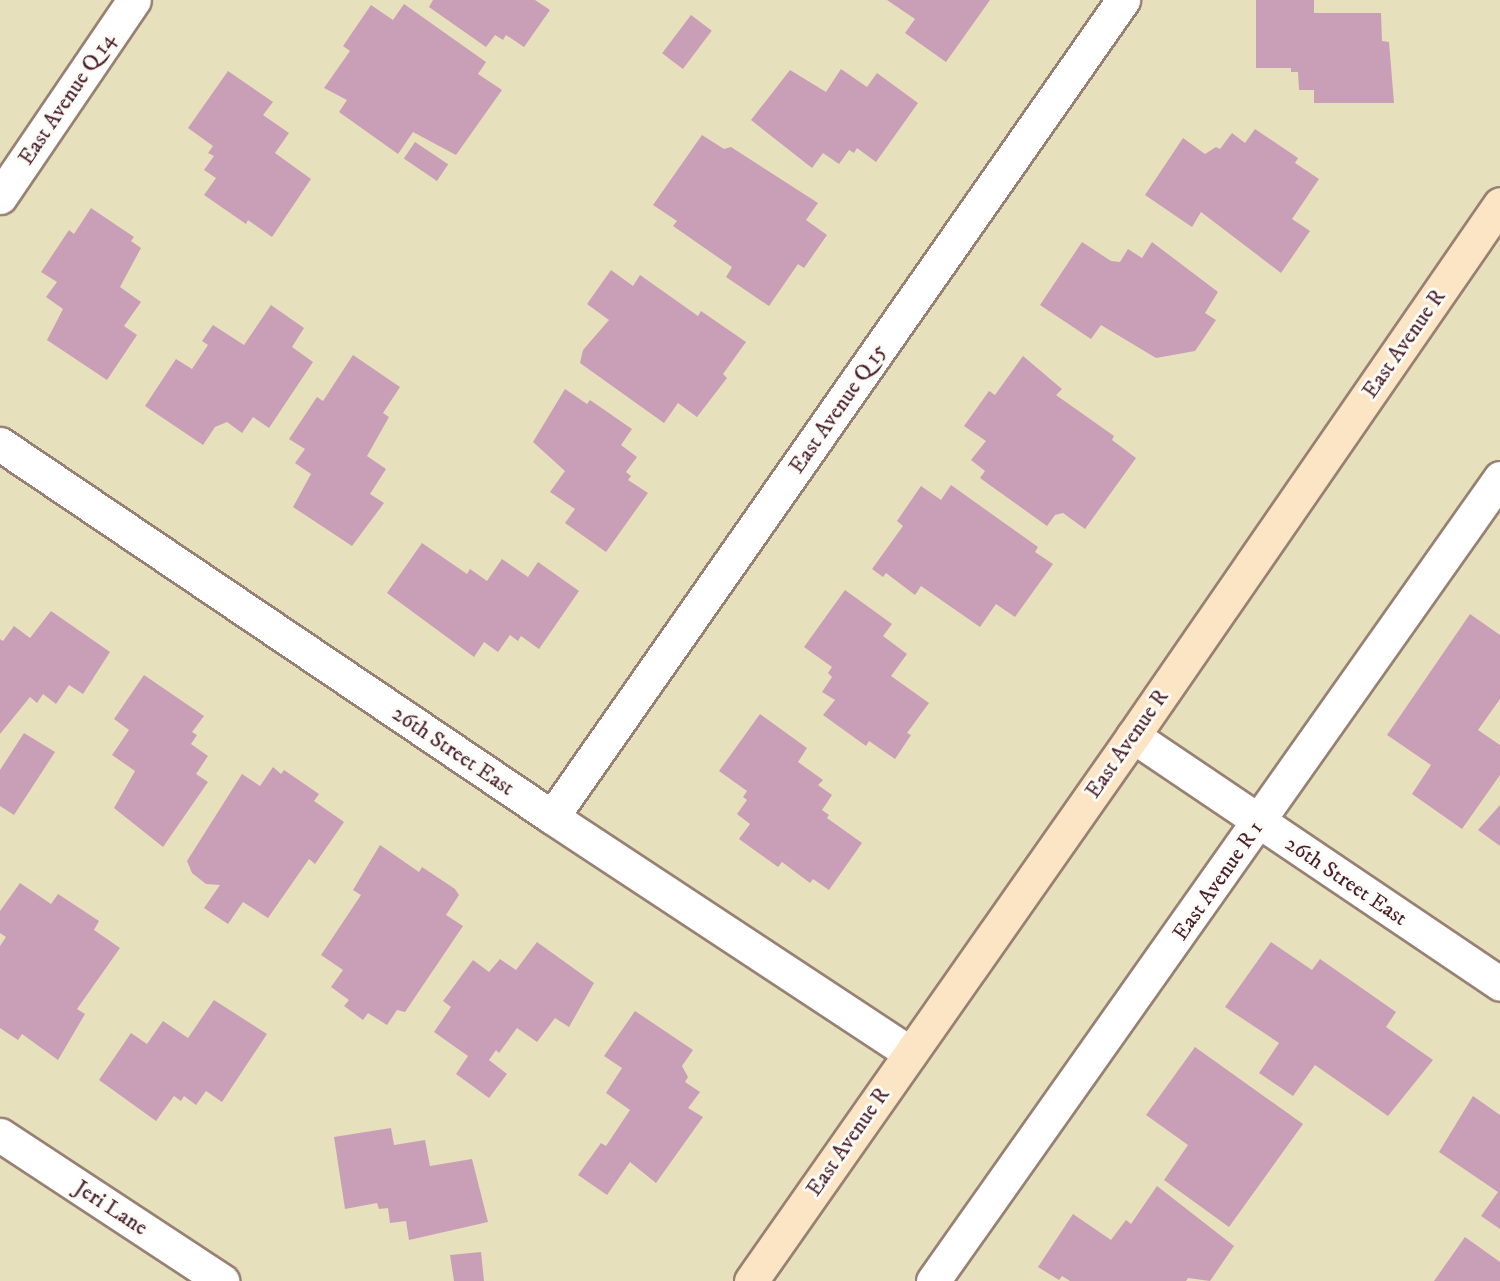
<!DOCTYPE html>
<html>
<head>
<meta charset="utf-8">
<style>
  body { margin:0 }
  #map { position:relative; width:1500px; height:1281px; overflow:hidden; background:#e7e0bc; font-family:"IM FELL DW Pica",serif }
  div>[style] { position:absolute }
  .building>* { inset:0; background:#c99fb8; transform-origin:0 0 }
  .roads { filter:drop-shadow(2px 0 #988074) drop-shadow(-2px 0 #988074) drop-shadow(0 2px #988074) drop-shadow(0 -2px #988074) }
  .street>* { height:33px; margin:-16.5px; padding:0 16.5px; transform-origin:16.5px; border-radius:16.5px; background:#fff }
  .secondary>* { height:33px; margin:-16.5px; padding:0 16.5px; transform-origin:16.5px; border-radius:16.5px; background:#fce5c4 }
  span { translate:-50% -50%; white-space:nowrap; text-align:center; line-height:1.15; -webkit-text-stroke:6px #fdfcf7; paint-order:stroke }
  .street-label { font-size:22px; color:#4a1f2b }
</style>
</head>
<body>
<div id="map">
  <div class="building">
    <i style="clip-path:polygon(433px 0,535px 0,550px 10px,524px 47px,506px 35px,503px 40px,495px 35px,486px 47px,429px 7px)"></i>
    <i style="clip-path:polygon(887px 0,990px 0,946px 62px,905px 33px,915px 19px)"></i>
    <i style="clip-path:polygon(1256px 0,1314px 0,1314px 13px,1381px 13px,1382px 41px,1389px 42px,1394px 103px,1314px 103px,1314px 90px,1299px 90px,1298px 72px,1291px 72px,1291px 68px,1256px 68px)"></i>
    <i style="clip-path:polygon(404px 4px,486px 62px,478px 74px,502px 90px,456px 155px,413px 132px,398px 154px,339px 112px,347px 100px,324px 88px,350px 51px,343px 46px,371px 5px,393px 20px)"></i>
    <i style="left:691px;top:15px;width:26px;height:48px;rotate:37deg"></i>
    <i style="clip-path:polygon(841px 69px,867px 87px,877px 73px,918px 103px,876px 162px,857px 148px,854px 153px,849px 150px,839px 164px,823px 153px,812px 168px,751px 120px,790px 70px,826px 92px)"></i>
    <i style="clip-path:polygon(228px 71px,273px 102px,263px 115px,289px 133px,275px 153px,311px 179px,272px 237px,248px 220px,246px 224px,204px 195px,216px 178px,204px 170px,214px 156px,208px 153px,213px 146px,188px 128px)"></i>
    <i style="clip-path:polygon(1255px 129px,1298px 158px,1295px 163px,1319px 179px,1292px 219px,1310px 231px,1281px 273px,1201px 212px,1192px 227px,1145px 195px,1183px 138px,1205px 154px,1216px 147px,1220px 149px,1232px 133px,1245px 143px)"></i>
    <i style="clip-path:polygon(702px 135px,724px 149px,731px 147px,818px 203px,806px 220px,827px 235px,804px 268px,798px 264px,769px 306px,726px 277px,732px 267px,673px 226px,677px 221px,653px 205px)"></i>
    <i style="left:415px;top:142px;width:40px;height:20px;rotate:34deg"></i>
    <i style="clip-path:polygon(91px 208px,134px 237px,131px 241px,141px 248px,120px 287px,141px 302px,124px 326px,137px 335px,107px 380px,47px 340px,63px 309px,46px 297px,57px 282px,41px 272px,69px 230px,74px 234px)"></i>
    <i style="clip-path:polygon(1082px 242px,1111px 261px,1120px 262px,1128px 249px,1142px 258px,1152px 242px,1218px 292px,1205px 313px,1216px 320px,1195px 351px,1156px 358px,1101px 325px,1091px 339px,1040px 305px)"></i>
    <i style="clip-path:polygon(611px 270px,633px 286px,640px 275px,698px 316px,701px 311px,746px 342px,723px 374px,727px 378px,697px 417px,678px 403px,664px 423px,580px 363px,583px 350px,609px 320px,587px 304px)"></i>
    <i style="clip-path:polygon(271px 305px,304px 328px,292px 347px,313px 362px,269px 428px,253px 417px,242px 433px,227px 422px,215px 427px,203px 445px,145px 406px,176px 359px,192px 369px,208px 345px,202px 341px,213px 325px,244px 345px)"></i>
    <i style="clip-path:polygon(353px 355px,400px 387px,383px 413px,389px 417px,367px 456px,386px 469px,370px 494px,384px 503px,352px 546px,293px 507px,311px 474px,295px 463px,305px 449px,289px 439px,317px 397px,323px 401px)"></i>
    <i style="clip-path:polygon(1023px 356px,1062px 389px,1056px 395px,1114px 436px,1112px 440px,1136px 458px,1085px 529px,1063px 513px,1055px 515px,1047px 526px,980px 478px,985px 471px,971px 460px,986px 441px,964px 426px,989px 391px,995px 395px)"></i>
    <i style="clip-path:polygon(565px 389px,587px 404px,590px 400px,632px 429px,621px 445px,637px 457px,626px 472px,631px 476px,628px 480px,648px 493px,606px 552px,565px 523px,575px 509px,550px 492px,565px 471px,533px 442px)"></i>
    <i style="clip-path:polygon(951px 485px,1038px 547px,1035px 552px,1053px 564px,1015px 617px,996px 604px,980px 627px,921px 586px,915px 595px,886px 573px,883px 577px,872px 569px,903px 526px,897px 521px,921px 486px,941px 500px)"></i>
    <i style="clip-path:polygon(422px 543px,467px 574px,470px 569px,487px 581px,502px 559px,528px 577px,538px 562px,579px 591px,539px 649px,521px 636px,518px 641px,510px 635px,498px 652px,484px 642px,474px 657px,387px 593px)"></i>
    <i style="clip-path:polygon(845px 590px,892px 624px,883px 636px,907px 654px,891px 676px,929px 703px,907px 733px,911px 735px,895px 759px,869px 741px,866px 746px,823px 715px,835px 700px,822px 692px,832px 677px,828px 673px,832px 667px,804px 647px)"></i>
    <i style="clip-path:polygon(51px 611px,110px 652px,83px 694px,69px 685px,56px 704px,43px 694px,37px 703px,30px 697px,0 734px,0 639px,3px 641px,14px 626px,30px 638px)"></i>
    <i style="clip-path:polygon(1470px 614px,1500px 635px,1500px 699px,1478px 730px,1500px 745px,1500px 775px,1462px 829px,1412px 794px,1431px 765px,1387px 735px)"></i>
    <i style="clip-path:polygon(144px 675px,204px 716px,192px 732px,197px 735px,191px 744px,208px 756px,196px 774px,208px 782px,163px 847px,114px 808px,135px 771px,112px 755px,129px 730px,114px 719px)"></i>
    <i style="clip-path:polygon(760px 714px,807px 748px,798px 762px,823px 780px,818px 785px,832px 795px,822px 810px,829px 815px,827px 818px,862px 843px,829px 890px,813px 879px,810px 883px,782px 862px,778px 867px,739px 839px,750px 824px,737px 814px,747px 800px,743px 797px,747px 791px,719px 771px)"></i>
    <i style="clip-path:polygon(24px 733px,55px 752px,14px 815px,0 806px,0 770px)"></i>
    <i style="clip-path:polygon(273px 767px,281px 774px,284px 770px,319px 794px,314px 801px,344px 822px,315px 864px,309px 859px,268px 918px,243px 902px,228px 924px,204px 908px,220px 885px,206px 884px,192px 873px,187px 861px,242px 774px,260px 786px)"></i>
    <i style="clip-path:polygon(1500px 805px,1500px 846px,1478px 830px)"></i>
    <i style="clip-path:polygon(380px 845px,419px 872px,422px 867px,455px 889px,459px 895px,446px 915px,463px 926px,405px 1012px,397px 1010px,387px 1025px,368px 1013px,363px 1020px,344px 1006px,349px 1000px,331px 987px,343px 970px,321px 955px,361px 895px,353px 890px)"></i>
    <i style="clip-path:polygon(20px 883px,51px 904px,58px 894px,99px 921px,94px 930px,120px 948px,77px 1009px,85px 1014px,58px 1060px,22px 1034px,18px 1040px,0 1028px,0 946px,6px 937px,0 933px,0 911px)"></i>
    <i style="clip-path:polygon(537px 942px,594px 983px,569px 1027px,555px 1018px,537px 1042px,517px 1028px,499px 1053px,496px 1050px,489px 1060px,507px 1074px,489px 1098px,456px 1074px,468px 1056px,434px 1032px,451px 1007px,443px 1001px,473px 960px,489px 972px,500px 959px,516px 970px)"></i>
    <i style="clip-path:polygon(1271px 942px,1312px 970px,1320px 959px,1396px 1012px,1386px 1027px,1433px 1060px,1388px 1116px,1315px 1065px,1293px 1096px,1259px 1073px,1279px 1043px,1225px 1007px)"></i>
    <i style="clip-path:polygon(214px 1000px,267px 1034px,222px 1102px,206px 1091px,196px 1105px,184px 1096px,181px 1101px,174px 1096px,156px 1121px,99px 1080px,131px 1033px,147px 1044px,163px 1021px,188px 1038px)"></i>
    <i style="clip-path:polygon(635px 1011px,693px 1050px,682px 1066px,688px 1077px,685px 1082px,700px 1092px,688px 1108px,703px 1117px,656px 1183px,630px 1162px,607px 1195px,578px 1175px,601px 1143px,606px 1146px,630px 1110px,606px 1093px,622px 1068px,604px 1056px)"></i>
    <i style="clip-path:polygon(1195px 1047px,1303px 1124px,1229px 1227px,1164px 1180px,1188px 1145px,1146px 1115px)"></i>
    <i style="clip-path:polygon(1473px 1096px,1500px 1115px,1500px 1229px,1481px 1216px,1498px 1192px,1439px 1152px)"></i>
    <i style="clip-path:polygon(391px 1128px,394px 1145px,425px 1140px,430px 1166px,472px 1159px,488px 1222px,409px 1240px,406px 1221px,390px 1223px,388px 1208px,379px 1209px,377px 1203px,345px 1209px,334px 1137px)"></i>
    <i style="clip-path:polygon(1157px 1186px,1234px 1246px,1210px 1281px,1188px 1278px,1186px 1281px,1070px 1281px,1062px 1276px,1059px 1280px,1038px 1267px,1073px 1214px,1111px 1240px,1126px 1220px,1131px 1224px)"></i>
    <i style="clip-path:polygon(1465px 1237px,1500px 1262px,1500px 1281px,1434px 1281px)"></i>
    <i style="clip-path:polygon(481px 1252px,484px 1281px,454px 1281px,450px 1255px)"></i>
  </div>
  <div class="roads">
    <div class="street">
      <i style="left:0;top:197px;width:238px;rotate:-55.8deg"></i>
      <i style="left:0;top:444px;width:666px;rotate:34.05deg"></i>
      <i style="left:552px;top:817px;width:429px;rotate:33.4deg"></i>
      <i style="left:1133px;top:736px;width:443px;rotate:34deg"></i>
      <i style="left:552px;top:817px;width:997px;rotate:-55.05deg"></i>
      <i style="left:0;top:1135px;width:266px;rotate:33.3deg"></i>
      <i style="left:933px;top:1281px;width:983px;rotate:-54.77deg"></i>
    </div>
    <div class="secondary">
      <i style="left:751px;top:1281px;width:666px;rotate:-54.97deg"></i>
      <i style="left:1133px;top:736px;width:646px;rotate:-55.4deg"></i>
    </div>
  </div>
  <div class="street-label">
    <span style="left:67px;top:99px;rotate:-56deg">East Avenue Q 14</span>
    <span style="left:1404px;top:344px;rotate:-55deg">East Avenue R</span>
    <span style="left:838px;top:409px;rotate:-55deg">East Avenue Q 15</span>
    <span style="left:1127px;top:744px;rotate:-55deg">East Avenue R</span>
    <span style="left:453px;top:751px;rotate:34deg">26th Street East</span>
    <span style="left:1218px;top:881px;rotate:-55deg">East Avenue R 1</span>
    <span style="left:1346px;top:881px;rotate:34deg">26th Street East</span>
    <span style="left:848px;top:1142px;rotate:-55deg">East Avenue R</span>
    <span style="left:111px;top:1208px;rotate:33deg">Jeri Lane</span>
  </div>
</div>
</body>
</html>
